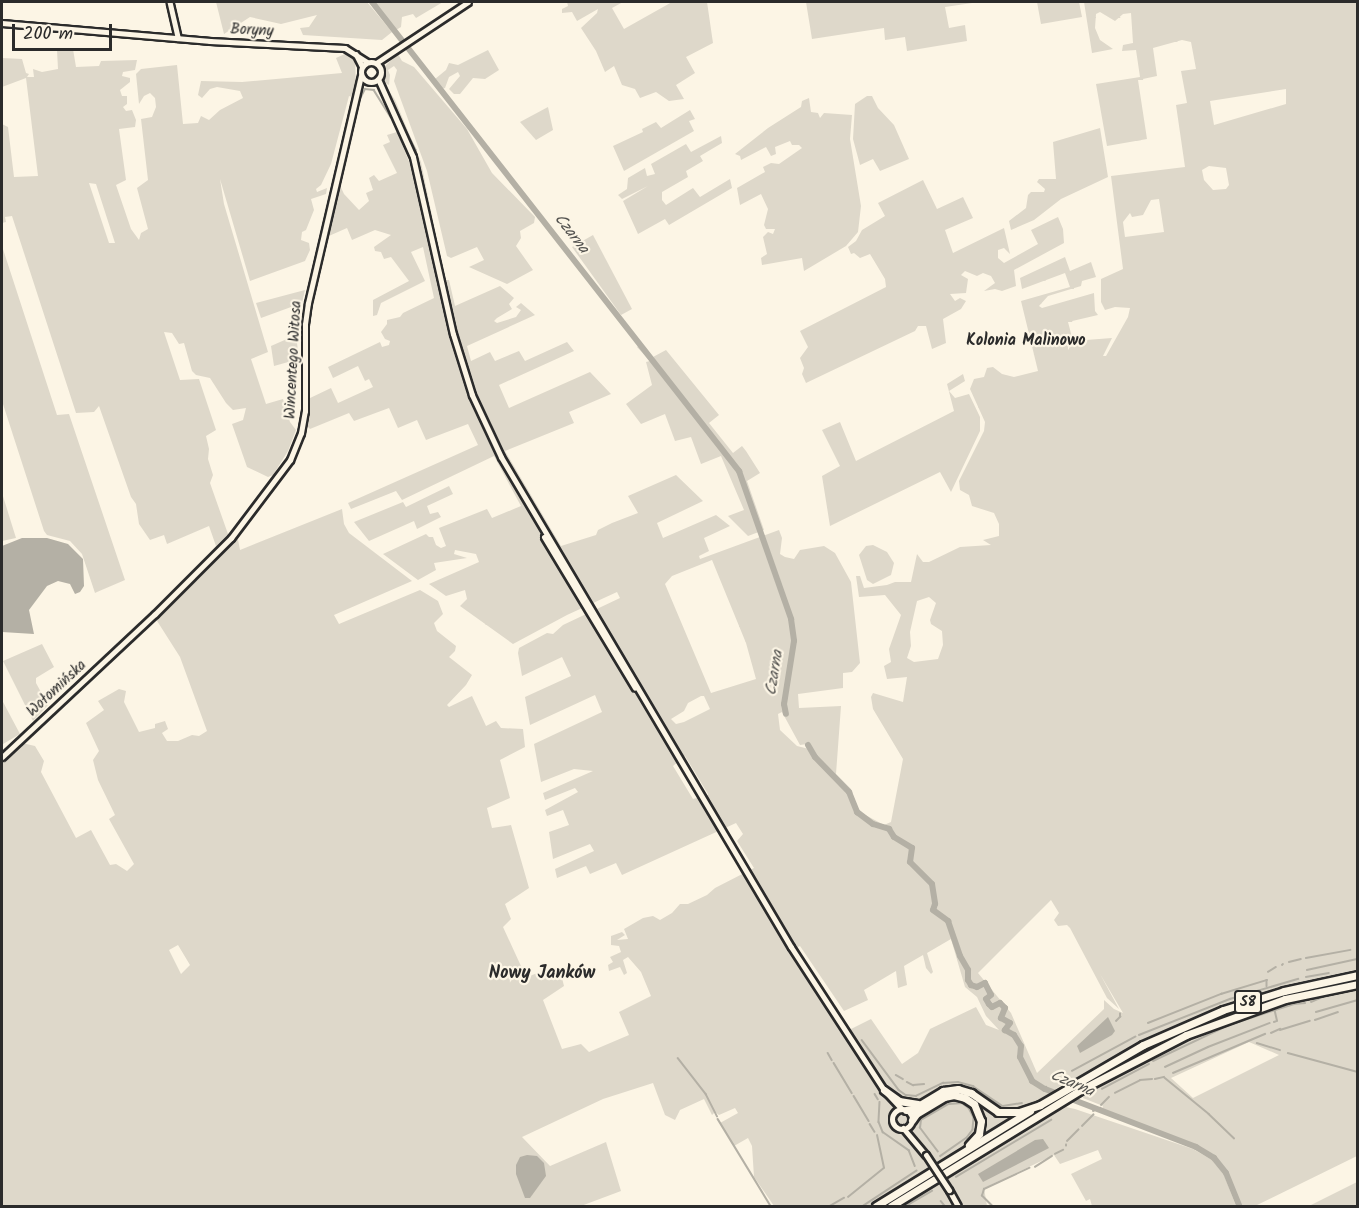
<!DOCTYPE html>
<html>
<head>
<meta charset="utf-8">
<style>
  body { margin:0 }
  #map { position:relative; width:1359px; height:1208px; overflow:hidden; background:#fcf5e5; font-family:Kalam,sans-serif }
  div>[style] { position:absolute }
  .green>* { inset:0; background:#ded8ca }
  .water>* { inset:0; background:#b4b0a5 }
  .stream>* { height:1.5px; margin:-0.75px; padding:0 0.75px; transform-origin:0.75px; border-radius:0.75px; background:#b4b0a5 }
  .river>* { height:6px; margin:-3px; padding:0 3px; transform-origin:3px; border-radius:3px; background:#b4b0a5 }
  .roads { filter:drop-shadow(2px 0 #2b2b2b) drop-shadow(-2px 0 #2b2b2b) drop-shadow(0 2px #2b2b2b) drop-shadow(0 -2px #2b2b2b) }
  .tertiary>* { height:4.5px; margin:-2.25px; padding:0 2.25px; transform-origin:2.25px; border-radius:2.25px; background:#fcf5e5 }
  .secondary>* { height:5px; margin:-2.5px; padding:0 2.5px; transform-origin:2.5px; border-radius:2.5px; background:#fcf5e5 }
  .secondary>.ring { margin:-2.5px; padding:0; box-sizing:content-box; background:none; border:5px solid #fcf5e5; border-radius:50% }
  .motorway>* { height:7px; margin:-3.5px; padding:0 3.5px; transform-origin:3.5px; border-radius:3.5px; background:#fcf5e5 }
  .bridges { filter:drop-shadow(2px 0 #2b2b2b) drop-shadow(-2px 0 #2b2b2b) drop-shadow(0 2px #2b2b2b) drop-shadow(0 -2px #2b2b2b) }
  .secondary-bridge>* { height:5px; margin:-2.5px; padding:0 2.5px; transform-origin:2.5px; border-radius:2.5px; background:#fcf5e5 }
  span { translate:-50% -50%; white-space:nowrap; text-align:center; line-height:1.15; -webkit-text-stroke:4.5px #fcf5e5; paint-order:stroke }
  .shield-label span { padding:2px 4px; background:#fcf5e5; border:2px solid; border-radius:4px; -webkit-text-stroke-width:0 }
  .shield-label { font-size:14px; color:#2b2b2b; font-weight:700 }
  .street-label { font-size:15px; color:#2b2b2b }
  .water-label { font-size:16px; color:#545350; font-style:italic }
  .neighbourhood-label { font-size:16px; color:#2b2b2b; font-weight:700 }
  .quarter-label { font-size:18px; color:#2b2b2b; font-weight:700 }
  .frame { position:absolute; inset:0; border:3px solid #2b2b2b; pointer-events:none }
  .scale { position:absolute; left:12px; top:24px; width:100px; height:27px; box-sizing:border-box; border:3px solid #2b2b2b; border-top:0; padding-left:8px; font-size:18px; line-height:21px; white-space:nowrap; color:#2b2b2b; -webkit-text-stroke:4px #fcf5e5; paint-order:stroke }
</style>
</head>
<body>
<div id="map">
  <div class="green">
    <i style="clip-path:polygon(216px 2px,367px 2px,392px 32px,382px 40px,303px 35px,300px 28px,309px 27px,317px 15px,281px 24px,250px 17px,224px 34px)"></i>
    <i style="clip-path:polygon(374px 2px,443px 2px,416px 18px,413px 14px,402px 17px,401px 27px,396px 30px)"></i>
    <i style="clip-path:polygon(567px 2px,623px 2px,612px 8px,624px 29px,672px 2px,707px 2px,713px 43px,686px 57px,695px 73px,676px 85px,684px 99px,669px 101px,656px 92px,640px 98px,635px 89px,622px 85px,614px 66px,605px 72px,596px 51px,581px 28px,597px 13px,598px 9px,577px 21px,572px 12px,562px 13px,562px 9px,568px 6px)"></i>
    <i style="clip-path:polygon(806px 2px,979px 2px,945px 7px,949px 28px,965px 25px,967px 41px,907px 51px,905px 37px,885px 40px,884px 28px,812px 39px)"></i>
    <i style="clip-path:polygon(1037px 2px,1079px 2px,1082px 17px,1041px 24px)"></i>
    <i style="clip-path:polygon(evenodd,1084px 2px,1357px 2px,1357px 1156px,1255px 1206px,1241px 1206px,1227px 1172px,1213px 1154px,1102px 1109px,1103px 1106px,1083px 1098px,1086px 1091px,1065px 1083px,1037px 1101px,1061px 1110px,1066px 1107px,1075px 1109px,1193px 1149px,1212px 1160px,1224px 1175px,1236px 1206px,1092px 1206px,1090px 1199px,1086px 1201px,1071px 1174px,1102px 1159px,1098px 1150px,1060px 1164px,1054px 1155px,984px 1188px,987px 1206px,774px 1206px,754px 1177px,752px 1146px,748px 1138px,734px 1146px,720px 1123px,738px 1113px,735px 1108px,719px 1115px,715px 1112px,712px 1115px,704px 1099px,680px 1110px,675px 1120px,665px 1115px,653px 1083px,603px 1099px,522px 1137px,550px 1166px,606px 1142px,621px 1191px,581px 1206px,2px 1206px,2px 761px,22px 743px,35px 746px,44px 761px,41px 772px,76px 838px,91px 830px,110px 865px,116px 864px,127px 871px,134px 864px,109px 819px,115px 815px,98px 780px,93px 760px,99px 751px,86px 723px,104px 710px,98px 701px,119px 689px,126px 691px,124px 702px,139px 732px,155px 728px,155px 724px,165px 721px,168px 729px,162px 733px,167px 741px,178px 741px,192px 735px,199px 736px,207px 731px,180px 657px,152px 613px,237px 534px,240px 550px,342px 509px,344px 524px,349px 533px,412px 581px,334px 615px,339px 624px,420px 590px,438px 601px,443px 614px,434px 623px,437px 631px,456px 646px,455px 651px,449px 657px,472px 675px,466px 685px,447px 705px,449px 707px,472px 696px,486px 726px,496px 721px,501px 728px,523px 729px,525px 747px,500px 760px,510px 798px,487px 808px,492px 828px,511px 825px,529px 888px,505px 904px,511px 919px,503px 927px,526px 977px,559px 966px,564px 986px,543px 1000px,562px 1049px,581px 1044px,589px 1052px,629px 1035px,619px 1012px,651px 996px,641px 972px,628px 957px,623px 960px,627px 973px,624px 975px,620px 967px,609px 971px,608px 965px,613px 962px,610px 957px,621px 952px,619px 946px,611px 945px,611px 936px,622px 932px,625px 935px,617px 940px,628px 939px,624px 929px,643px 918px,653px 916px,660px 920px,672px 913px,680px 904px,688px 904px,707px 895px,715px 888px,754px 868px,737px 841px,743px 834px,736px 823px,622px 875px,616px 863px,590px 874px,586px 866px,557px 878px,555px 869px,594px 851px,590px 844px,553px 859px,549px 832px,569px 825px,563px 810px,547px 816px,545px 810px,578px 792px,575px 788px,545px 800px,543px 793px,593px 771px,574px 769px,541px 782px,534px 744px,602px 712px,595px 695px,530px 725px,525px 697px,571px 676px,562px 657px,522px 676px,518px 653px,519px 648px,547px 633px,553px 634px,563px 625px,620px 598px,617px 592px,567px 615px,513px 644px,460px 606px,467px 599px,465px 590px,446px 596px,429px 584px,479px 562px,476px 554px,455px 550px,454px 554px,467px 558px,434px 563px,436px 570px,418px 580px,383px 554px,426px 534px,429px 537px,433px 537px,436px 545px,441px 548px,446px 546px,439px 528px,487px 509px,492px 518px,521px 506px,494px 456px,402px 500px,396px 491px,351px 509px,348px 503px,478px 445px,468px 424px,426px 440px,417px 420px,398px 428px,389px 408px,354px 421px,349px 413px,310px 429px,306px 425px,308px 399px,331px 388px,338px 403px,373px 387px,369px 379px,365px 381px,358px 366px,333px 378px,328px 367px,380px 342px,382px 347px,389px 345px,390px 341px,385px 339px,381px 332px,387px 324px,387px 320px,400px 317px,403px 313px,434px 298px,423px 247px,411px 252px,425px 281px,381px 303px,377px 315px,373px 316px,373px 300px,409px 281px,391px 257px,384px 259px,381px 252px,375px 251px,374px 247px,391px 235px,375px 230px,352px 240px,347px 228px,322px 239px,337px 179px,344px 194px,359px 210px,369px 201px,366px 193px,373px 190px,369px 178px,374px 175px,379px 181px,397px 173px,383px 145px,390px 142px,387px 135px,397px 132px,416px 179px,446px 316px,471px 397px,497px 454px,556px 559px,562px 556px,500px 451px,471px 387px,444px 287px,420px 169px,409px 139px,381px 86px,386px 86px,395px 100px,421px 162px,445px 280px,449px 280px,455px 306px,500px 286px,514px 298px,509px 304px,512px 309px,497px 318px,494px 321px,497px 323px,516px 317px,521px 310px,516px 307px,521px 303px,535px 315px,467px 346px,471px 361px,490px 352px,495px 361px,519px 351px,525px 361px,567px 342px,574px 351px,499px 385px,509px 408px,590px 372px,611px 394px,569px 412px,574px 423px,505px 451px,561px 546px,596px 535px,598px 530px,612px 523px,638px 513px,628px 496px,676px 475px,703px 501px,657px 523px,663px 538px,716px 515px,730px 526px,704px 538px,709px 551px,699px 556px,700px 559px,779px 530px,782px 538px,780px 554px,785px 557px,794px 559px,800px 550px,824px 546px,835px 553px,851px 582px,860px 663px,852px 672px,843px 673px,843px 688px,798px 694px,799px 708px,841px 706px,836px 774px,851px 789px,858px 811px,884px 825px,891px 822px,903px 759px,873px 709px,871px 697px,873px 693px,903px 702px,907px 677px,887px 679px,884px 666px,891px 662px,889px 649px,901px 615px,885px 595px,859px 597px,856px 576px,860px 576px,864px 588px,887px 585px,895px 582px,911px 582px,917px 554px,923px 562px,929px 562px,960px 547px,991px 545px,983px 540px,999px 536px,999px 524px,994px 513px,972px 506px,969px 495px,960px 490px,959px 481px,984px 431px,985px 422px,970px 389px,974px 379px,984px 377px,987px 368px,993px 367px,1002px 374px,1014px 377px,1038px 371px,1021px 301px,1070px 287px,1065px 273px,1022px 289px,1020px 278px,1065px 257px,1070px 271px,1091px 262px,1096px 277px,1082px 281px,1081px 286px,1048px 296px,1039px 306px,1042px 308px,1094px 293px,1095px 311px,1098px 315px,1068px 322px,1073px 341px,1112px 338px,1103px 356px,1106px 356px,1128px 317px,1130px 308px,1115px 307px,1105px 310px,1101px 302px,1101px 279px,1123px 269px,1111px 176px,1185px 167px,1176px 105px,1187px 103px,1181px 71px,1196px 69px,1191px 42px,1182px 40px,1153px 48px,1157px 76px,1138px 80px,1147px 139px,1107px 146px,1096px 84px,1140px 77px,1136px 50px,1122px 51px,1123px 45px,1133px 43px,1131px 13px,1123px 14px,1115px 21px,1100px 12px,1096px 14px,1095px 28px,1100px 40px,1113px 49px,1092px 53px,1084px 2px,1286px 89px,1286px 104px,1214px 125px,1210px 101px,1286px 89px,1084px 2px,1209px 166px,1226px 168px,1229px 185px,1226px 189px,1213px 190px,1204px 180px,1202px 170px,1209px 166px,1084px 2px,1159px 199px,1164px 232px,1125px 237px,1123px 222px,1130px 213px,1132px 217px,1143px 215px,1151px 200px,1159px 199px,1084px 2px,712px 560px,746px 643px,756px 679px,711px 693px,665px 584px,672px 576px,712px 560px,1084px 2px,929px 597px,936px 603px,930px 620px,931px 624px,942px 631px,943px 645px,938px 659px,914px 662px,907px 658px,911px 646px,910px 632px,917px 601px,929px 597px,1084px 2px,701px 696px,704px 696px,710px 709px,684px 722px,676px 724px,671px 719px,684px 711px,688px 703px,701px 696px,1084px 2px,782px 712px,800px 745px,807px 744px,811px 748px,811px 752px,809px 753px,809px 749px,797px 746px,780px 730px,778px 714px,782px 712px,1084px 2px,685px 756px,708px 794px,708px 795px,693px 799px,673px 766px,685px 756px,1084px 2px,1051px 900px,1059px 913px,1054px 920px,1058px 926px,1067px 925px,1070px 928px,1107px 998px,1119px 1009px,1100px 974px,1123px 1013px,1114px 1009px,1104px 1000px,1104px 1009px,1037px 1073px,1011px 1013px,978px 973px,1051px 900px,1084px 2px,951px 939px,965px 987px,977px 997px,986px 1016px,999px 1030px,986px 1025px,976px 1007px,930px 1029px,918px 1053px,902px 1064px,871px 1019px,843px 1033px,789px 951px,800px 946px,844px 1011px,868px 1000px,864px 990px,896px 971px,898px 988px,907px 985px,904px 966px,923px 955px,926px 968px,931px 974px,933px 972px,927px 953px,951px 939px,1084px 2px,178px 945px,190px 965px,181px 974px,169px 950px,178px 945px,1084px 2px,1249px 1042px,1279px 1055px,1193px 1098px,1171px 1078px,1249px 1042px)"></i>
    <i style="clip-path:polygon(evenodd,73px 49px,76px 67px,99px 66px,101px 61px,137px 60px,135px 70px,123px 72px,122px 76px,130px 78px,130px 82px,120px 90px,122px 96px,127px 96px,127px 104px,123px 107px,126px 111px,132px 110px,136px 120px,135px 127px,119px 129px,126px 180px,116px 185px,131px 229px,139px 240px,141px 233px,148px 229px,137px 188px,148px 180px,141px 119px,152px 117px,156px 107px,155px 98px,150px 93px,144px 96px,139px 104px,136px 74px,141px 69px,177px 65px,183px 124px,198px 123px,201px 116px,209px 120px,220px 110px,243px 98px,240px 91px,217px 87px,210px 89px,202px 98px,198px 95px,201px 81px,242px 82px,342px 73px,336px 58px,347px 53px,355px 59px,356px 87px,352px 97px,349px 96px,331px 164px,321px 185px,316px 189px,317px 192px,327px 188px,326px 194px,311px 199px,314px 210px,306px 230px,302px 232px,301px 240px,309px 243px,310px 250px,305px 261px,250px 281px,220px 179px,224px 204px,268px 352px,251px 359px,266px 404px,283px 399px,290px 422px,296px 430px,288px 451px,273px 475px,268px 477px,247px 467px,232px 424px,243px 420px,246px 408px,233px 410px,226px 403px,210px 378px,196px 375px,192px 371px,184px 343px,179px 344px,172px 333px,164px 332px,180px 380px,199px 379px,216px 430px,206px 436px,209px 449px,208px 459px,213px 475px,210px 483px,228px 534px,216px 546px,209px 526px,167px 544px,164px 535px,150px 540px,139px 524px,136px 504px,131px 497px,99px 406px,94px 412px,76px 413px,12px 216px,5px 217px,6px 222px,2px 223px,2px 124px,8px 127px,14px 177px,38px 176px,26px 78px,2px 87px,2px 58px,22px 59px,26px 73px,29px 74px,27px 77px,34px 77px,33px 69px,42px 72px,58px 69px,57px 50px,73px 49px,89px 183px,96px 184px,115px 243px,109px 243px,89px 183px)"></i>
    <i style="clip-path:polygon(488px 50px,499px 70px,485px 79px,473px 78px,460px 94px,454px 94px,449px 89px,460px 76px,458px 72px,449px 77px,445px 88px,442px 89px,435px 79px,446px 70px,449px 63px,458px 65px)"></i>
    <i style="clip-path:polygon(398px 54px,402px 61px,414px 67px,467px 129px,492px 173px,535px 217px,534px 223px,520px 231px,521px 238px,516px 246px,533px 270px,507px 284px,469px 267px,484px 260px,477px 247px,451px 258px,447px 256px,427px 171px,394px 81px,397px 70px,394px 66px,388px 70px,390px 75px,389px 85px,395px 97px,389px 85px,383px 82px,386px 65px)"></i>
    <i style="clip-path:polygon(867px 96px,872px 96px,878px 108px,894px 125px,909px 159px,880px 171px,873px 159px,860px 165px,853px 139px,855px 104px)"></i>
    <i style="clip-path:polygon(809px 98px,811px 112px,818px 113px,820px 118px,824px 113px,852px 115px,850px 139px,861px 206px,858px 232px,846px 246px,804px 271px,802px 258px,762px 265px,761px 258px,767px 254px,763px 237px,768px 232px,773px 234px,775px 229px,766px 229px,764px 225px,768px 209px,761px 194px,740px 205px,737px 188px,765px 172px,763px 167px,771px 163px,779px 164px,802px 148px,799px 145px,792px 145px,790px 141px,775px 147px,776px 154px,771px 156px,766px 147px,741px 160px,740px 156px,735px 154px,768px 128px,801px 107px,802px 101px)"></i>
    <i style="clip-path:polygon(548px 107px,553px 130px,536px 140px,520px 122px)"></i>
    <i style="clip-path:polygon(690px 110px,695px 119px,689px 121px,694px 131px,624px 171px,613px 146px,643px 132px,642px 129px,656px 122px,661px 128px)"></i>
    <i style="clip-path:polygon(1100px 128px,1108px 177px,1061px 199px,1034px 220px,1011px 230px,1009px 221px,1026px 208px,1028px 195px,1031px 192px,1044px 192px,1045px 189px,1037px 182px,1039px 179px,1056px 179px,1053px 142px)"></i>
    <i style="clip-path:polygon(721px 136px,722px 143px,700px 156px,703px 161px,686px 171px,688px 177px,662px 192px,662px 200px,666px 205px,693px 188px,700px 197px,730px 179px,732px 188px,669px 225px,665px 219px,638px 234px,623px 201px,648px 186px,622px 199px,618px 195px,627px 189px,628px 178px,645px 168px,647px 176px,655px 174px,651px 164px,686px 144px,691px 152px)"></i>
    <i style="clip-path:polygon(923px 180px,937px 209px,963px 197px,973px 218px,945px 230px,953px 253px,1004px 228px,1010px 254px,1004px 248px,998px 250px,998px 258px,1004px 263px,1038px 244px,1031px 230px,1058px 217px,1063px 229px,1064px 243px,1014px 270px,1016px 286px,1002px 291px,995px 289px,984px 291px,995px 283px,991px 276px,983px 273px,977px 276px,965px 271px,961px 275px,968px 279px,966px 293px,950px 294px,955px 301px,960px 298px,966px 301px,961px 309px,943px 319px,946px 343px,932px 349px,926px 326px,918px 326px,915px 331px,806px 383px,802px 374px,804px 368px,800px 358px,808px 347px,800px 331px,886px 287px,885px 279px,870px 254px,860px 258px,854px 253px,851px 254px,848px 247px,856px 241px,862px 230px,885px 216px,878px 203px)"></i>
    <i style="clip-path:polygon(593px 235px,632px 309px,621px 315px,572px 247px)"></i>
    <i style="clip-path:polygon(2px 246px,57px 415px,69px 414px,125px 580px,97px 592px,95px 593px,82px 554px,70px 541px,47px 535px,44px 531px,2px 401px)"></i>
    <i style="clip-path:polygon(305px 290px,302px 303px,261px 318px,256px 303px)"></i>
    <i style="clip-path:polygon(296px 335px,299px 359px,274px 366px,271px 346px)"></i>
    <i style="clip-path:polygon(641px 344px,705px 426px,653px 357px,666px 350px,719px 415px,709px 423px,733px 453px,742px 446px,746px 451px,760px 473px,747px 481px,764px 530px,748px 536px,728px 516px,744px 510px,721px 456px,701px 464px,691px 437px,675px 441px,665px 414px,641px 424px,626px 404px,652px 385px,646px 362px,650px 361px,637px 347px)"></i>
    <i style="clip-path:polygon(963px 374px,965px 381px,949px 391px,955px 398px,969px 394px,980px 417px,980px 431px,951px 492px,940px 472px,830px 526px,822px 476px,840px 466px,822px 430px,840px 422px,856px 461px,954px 411px,947px 384px)"></i>
    <i style="clip-path:polygon(449px 486px,453px 494px,427px 506px,430px 514px,438px 512px,441px 517px,417px 529px,414px 521px,369px 541px,354px 522px,403px 502px,406px 507px)"></i>
    <i style="clip-path:polygon(2px 493px,16px 538px,2px 541px)"></i>
    <i style="clip-path:polygon(873px 545px,887px 552px,894px 563px,891px 575px,873px 584px,867px 580px,859px 555px,866px 546px)"></i>
    <i style="clip-path:polygon(42px 644px,54px 667px,36px 678px,36px 683px,48px 705px,33px 721px,3px 661px)"></i>
    <i style="clip-path:polygon(2px 700px,20px 734px,3px 744px,2px 750px)"></i>
    <i style="clip-path:polygon(1357px 1182px,1357px 1206px,1309px 1206px)"></i>
  </div>
  <div class="water">
    <i style="clip-path:polygon(22px 538px,47px 538px,68px 544px,83px 559px,84px 586px,80px 592px,75px 594px,70px 584px,58px 581px,47px 586px,29px 610px,34px 634px,2px 632px,2px 546px)"></i>
    <i style="clip-path:polygon(1108px 1017px,1115px 1031px,1112px 1035px,1080px 1053px,1077px 1046px)"></i>
    <i style="clip-path:polygon(1043px 1139px,1049px 1148px,983px 1182px,978px 1174px,1035px 1140px)"></i>
    <i style="clip-path:polygon(527px 1155px,537px 1156px,544px 1163px,546px 1176px,530px 1198px,525px 1198px,516px 1174px,516px 1165px,520px 1157px)"></i>
  </div>
  <div class="stream">
    <i style="left:385px;top:88px;width:69px;rotate:63.4deg"></i>
    <i style="left:416px;top:150px;width:152px;rotate:77.9deg"></i>
    <i style="left:448px;top:299px;width:85px;rotate:73.7deg"></i>
    <i style="left:360px;top:99px;width:11px;rotate:-63deg"></i>
    <i style="left:365px;top:89px;width:9px;rotate:6deg"></i>
    <i style="left:374px;top:90px;width:32px;rotate:58deg"></i>
    <i style="left:1306px;top:958px;width:45px;rotate:-10.3deg"></i>
    <i style="left:1289px;top:962px;width:12px;rotate:-14deg"></i>
    <i style="left:1282px;top:965px;width:1px;rotate:-45deg"></i>
    <i style="left:1307px;top:970px;width:51px;rotate:-12.4deg"></i>
    <i style="left:1268px;top:972px;width:9px;rotate:-32deg"></i>
    <i style="left:1306px;top:977px;width:23px;rotate:-10deg"></i>
    <i style="left:1311px;top:1002px;width:15px;rotate:-23deg"></i>
    <i style="left:1316px;top:1012px;width:44px;rotate:-15.9deg"></i>
    <i style="left:1315px;top:1020px;width:24px;rotate:-19deg"></i>
    <i style="left:1116px;top:1021px;width:6px;rotate:-45deg"></i>
    <i style="left:1120px;top:1017px;width:3px;rotate:-90deg"></i>
    <i style="left:1274px;top:1022px;width:3px;rotate:-18deg"></i>
    <i style="left:1277px;top:1021px;width:9px;rotate:-103deg"></i>
    <i style="left:1148px;top:1023px;width:79px;rotate:-21.7deg"></i>
    <i style="left:1221px;top:994px;width:48px;rotate:-16.9deg"></i>
    <i style="left:1267px;top:980px;width:6px;rotate:90deg"></i>
    <i style="left:1280px;top:1030px;width:31px;rotate:-17deg"></i>
    <i style="left:1271px;top:1033px;width:10px;rotate:-24deg"></i>
    <i style="left:1139px;top:1035px;width:98px;rotate:-21.6deg"></i>
    <i style="left:1230px;top:999px;width:71px;rotate:-16.4deg"></i>
    <i style="left:862px;top:1040px;width:62px;rotate:53.5deg"></i>
    <i style="left:899px;top:1090px;width:9px;rotate:36deg"></i>
    <i style="left:906px;top:1095px;width:10px;rotate:6deg"></i>
    <i style="left:916px;top:1096px;width:30px;rotate:-26deg"></i>
    <i style="left:943px;top:1083px;width:15px;rotate:-4deg"></i>
    <i style="left:958px;top:1082px;width:16px;rotate:15deg"></i>
    <i style="left:973px;top:1086px;width:36px;rotate:34deg"></i>
    <i style="left:1003px;top:1106px;width:19px;rotate:-9deg"></i>
    <i style="left:1257px;top:1043px;width:24px;rotate:17deg"></i>
    <i style="left:828px;top:1053px;width:8px;rotate:60deg"></i>
    <i style="left:1288px;top:1053px;width:73px;rotate:15.2deg"></i>
    <i style="left:678px;top:1058px;width:46px;rotate:52.1deg"></i>
    <i style="left:706px;top:1094px;width:25px;rotate:63deg"></i>
    <i style="left:1153px;top:1061px;width:84px;rotate:-25.3deg"></i>
    <i style="left:1229px;top:1025px;width:68px;rotate:-17.9deg"></i>
    <i style="left:1294px;top:1004px;width:11px;rotate:-5deg"></i>
    <i style="left:834px;top:1063px;width:35px;rotate:59deg"></i>
    <i style="left:1165px;top:1067px;width:47px;rotate:-24.9deg"></i>
    <i style="left:1208px;top:1047px;width:66px;rotate:-21.2deg"></i>
    <i style="left:1072px;top:1071px;width:72px;rotate:-28.4deg"></i>
    <i style="left:1173px;top:1073px;width:100px;rotate:-23deg"></i>
    <i style="left:896px;top:1075px;width:8px;rotate:30deg"></i>
    <i style="left:1155px;top:1079px;width:9px;rotate:-13deg"></i>
    <i style="left:1164px;top:1077px;width:58px;rotate:39.4deg"></i>
    <i style="left:1209px;top:1114px;width:35px;rotate:44deg"></i>
    <i style="left:907px;top:1082px;width:7px;rotate:27deg"></i>
    <i style="left:913px;top:1085px;width:11px;rotate:-5deg"></i>
    <i style="left:1035px;top:1085px;width:2px"></i>
    <i style="left:1045px;top:1089px;width:2px;rotate:-63deg"></i>
    <i style="left:1102px;top:1089px;width:53px;rotate:-28deg"></i>
    <i style="left:1115px;top:1093px;width:28px;rotate:-27deg"></i>
    <i style="left:1140px;top:1080px;width:12px;rotate:-5deg"></i>
    <i style="left:875px;top:1094px;width:6px;rotate:59deg"></i>
    <i style="left:854px;top:1096px;width:29px;rotate:59deg"></i>
    <i style="left:880px;top:1102px;width:20px;rotate:93deg"></i>
    <i style="left:879px;top:1122px;width:11px;rotate:68deg"></i>
    <i style="left:883px;top:1132px;width:32px;rotate:35deg"></i>
    <i style="left:909px;top:1150px;width:17px;rotate:69deg"></i>
    <i style="left:1101px;top:1105px;width:11px;rotate:-45deg"></i>
    <i style="left:1093px;top:1111px;width:8px;rotate:-23deg"></i>
    <i style="left:718px;top:1119px;width:102px;rotate:58.7deg"></i>
    <i style="left:870px;top:1124px;width:9px;rotate:58deg"></i>
    <i style="left:1082px;top:1126px;width:16px;rotate:-45deg"></i>
    <i style="left:1067px;top:1141px;width:16px;rotate:-45deg"></i>
    <i style="left:1066px;top:1146px;width:1px;rotate:-90deg"></i>
    <i style="left:938px;top:1152px;width:30px;rotate:-127deg"></i>
    <i style="left:920px;top:1128px;width:8px;rotate:-83deg"></i>
    <i style="left:921px;top:1120px;width:32px;rotate:-30deg"></i>
    <i style="left:949px;top:1104px;width:13px;rotate:-4deg"></i>
    <i style="left:962px;top:1103px;width:9px;rotate:36deg"></i>
    <i style="left:969px;top:1108px;width:11px;rotate:63deg"></i>
    <i style="left:974px;top:1118px;width:12px;rotate:95deg"></i>
    <i style="left:973px;top:1130px;width:10px;rotate:127deg"></i>
    <i style="left:967px;top:1138px;width:32px;rotate:145deg"></i>
    <i style="left:1055px;top:1154px;width:9px;rotate:-27deg"></i>
    <i style="left:1035px;top:1167px;width:20px;rotate:-33deg"></i>
    <i style="left:956px;top:1177px;width:111px;rotate:-31deg"></i>
    <i style="left:848px;top:1197px;width:46px;rotate:-38.9deg"></i>
    <i style="left:884px;top:1168px;width:33px;rotate:-102deg"></i>
    <i style="left:941px;top:1201px;width:6px;rotate:51deg"></i>
    <i style="left:830px;top:1206px;width:16px;rotate:-30deg"></i>
    <i style="left:863px;top:1206px;width:64px;rotate:-33.4deg"></i>
    <i style="left:906px;top:1206px;width:30px;rotate:-30deg"></i>
    <i style="left:992px;top:1206px;width:14px;rotate:-135deg"></i>
    <i style="left:982px;top:1196px;width:7px;rotate:-74deg"></i>
    <i style="left:984px;top:1189px;width:50px;rotate:-25deg"></i>
  </div>
  <div class="river">
    <i style="left:372px;top:2px;width:596px;rotate:51.96deg"></i>
    <i style="left:739px;top:471px;width:157px;rotate:70.6deg"></i>
    <i style="left:791px;top:619px;width:22px;rotate:82deg"></i>
    <i style="left:794px;top:641px;width:64px;rotate:99deg"></i>
    <i style="left:784px;top:704px;width:10px;rotate:79deg"></i>
    <i style="left:808px;top:745px;width:14px;rotate:60deg"></i>
    <i style="left:815px;top:757px;width:49px;rotate:45.8deg"></i>
    <i style="left:849px;top:792px;width:22px;rotate:68deg"></i>
    <i style="left:857px;top:812px;width:20px;rotate:37deg"></i>
    <i style="left:873px;top:824px;width:17px;rotate:17deg"></i>
    <i style="left:889px;top:829px;width:9px;rotate:58deg"></i>
    <i style="left:894px;top:837px;width:21px;rotate:31deg"></i>
    <i style="left:912px;top:848px;width:14px;rotate:98deg"></i>
    <i style="left:910px;top:862px;width:31px;rotate:45deg"></i>
    <i style="left:932px;top:884px;width:20px;rotate:81deg"></i>
    <i style="left:935px;top:904px;width:6px;rotate:108deg"></i>
    <i style="left:933px;top:910px;width:19px;rotate:36deg"></i>
    <i style="left:948px;top:921px;width:37px;rotate:71deg"></i>
    <i style="left:960px;top:956px;width:16px;rotate:60deg"></i>
    <i style="left:968px;top:970px;width:10px;rotate:90deg"></i>
    <i style="left:968px;top:980px;width:6px;rotate:59deg"></i>
    <i style="left:971px;top:985px;width:6px;rotate:18deg"></i>
    <i style="left:977px;top:987px;width:9px;rotate:-27deg"></i>
    <i style="left:985px;top:983px;width:13px;rotate:63deg"></i>
    <i style="left:991px;top:995px;width:6px;rotate:141deg"></i>
    <i style="left:986px;top:999px;width:6px;rotate:59deg"></i>
    <i style="left:989px;top:1004px;width:4px;rotate:45deg"></i>
    <i style="left:992px;top:1007px;width:9px;rotate:-27deg"></i>
    <i style="left:1000px;top:1003px;width:7px;rotate:45deg"></i>
    <i style="left:1005px;top:1008px;width:11px;rotate:112deg"></i>
    <i style="left:1001px;top:1018px;width:10px;rotate:29deg"></i>
    <i style="left:1010px;top:1023px;width:9px;rotate:126deg"></i>
    <i style="left:1005px;top:1030px;width:10px;rotate:29deg"></i>
    <i style="left:1014px;top:1035px;width:13px;rotate:58deg"></i>
    <i style="left:1021px;top:1046px;width:11px;rotate:95deg"></i>
    <i style="left:1020px;top:1057px;width:27px;rotate:63deg"></i>
    <i style="left:1032px;top:1081px;width:15px;rotate:32deg"></i>
    <i style="left:1045px;top:1089px;width:162px;rotate:21deg"></i>
    <i style="left:1196px;top:1147px;width:21px;rotate:31deg"></i>
    <i style="left:1214px;top:1158px;width:19px;rotate:51deg"></i>
    <i style="left:1226px;top:1173px;width:35px;rotate:68deg"></i>
  </div>
  <div class="roads">
    <div class="tertiary">
      <i style="left:170px;top:2px;width:37px;rotate:77deg"></i>
      <i style="left:2px;top:23px;width:209px;rotate:4.9deg"></i>
      <i style="left:210px;top:41px;width:135px;rotate:3deg"></i>
      <i style="left:345px;top:48px;width:26px;rotate:32deg"></i>
      <i style="left:356px;top:54px;width:13px;rotate:63deg"></i>
    </div>
    <div class="secondary">
      <i class="ring" style="left:361px;top:62px;width:15px;height:15px"></i>
      <i style="left:376px;top:63px;width:110px;rotate:-33.5deg"></i>
      <i style="left:378px;top:79px;width:85px;rotate:65.8deg"></i>
      <i style="left:413px;top:157px;width:181px;rotate:77.3deg"></i>
      <i style="left:453px;top:334px;width:64px;rotate:72.7deg"></i>
      <i style="left:472px;top:395px;width:68px;rotate:64.9deg"></i>
      <i style="left:501px;top:457px;width:569px;rotate:59.38deg"></i>
      <i style="left:791px;top:947px;width:171px;rotate:57deg"></i>
      <i style="left:884px;top:1090px;width:26px;rotate:47deg"></i>
      <i style="left:544px;top:537px;width:176px;rotate:58.9deg"></i>
      <i style="left:2px;top:757px;width:209px;rotate:-43.1deg"></i>
      <i style="left:155px;top:614px;width:107px;rotate:-45deg"></i>
      <i style="left:231px;top:538px;width:98px;rotate:-52.9deg"></i>
      <i style="left:290px;top:460px;width:29px;rotate:-68deg"></i>
      <i style="left:301px;top:433px;width:22px;rotate:-80deg"></i>
      <i style="left:305px;top:411px;width:87px;rotate:-90deg"></i>
      <i style="left:305px;top:324px;width:21px;rotate:-82deg"></i>
      <i style="left:308px;top:303px;width:233px;rotate:-76.9deg"></i>
      <i class="ring" style="left:892px;top:1109px;width:15px;height:15px"></i>
      <i style="left:903px;top:1128px;width:35px;rotate:50deg"></i>
      <i style="left:949px;top:1190px;width:18px;rotate:61deg"></i>
    </div>
    <div class="motorway">
      <i style="left:884px;top:1090px;width:19px;rotate:36deg"></i>
      <i style="left:899px;top:1101px;width:19px;rotate:9deg"></i>
      <i style="left:906px;top:1110px;width:7px;rotate:-8deg"></i>
      <i style="left:913px;top:1109px;width:35px;rotate:-31deg"></i>
      <i style="left:943px;top:1091px;width:15px;rotate:-8deg"></i>
      <i style="left:958px;top:1089px;width:14px;rotate:17deg"></i>
      <i style="left:971px;top:1093px;width:33px;rotate:35deg"></i>
      <i style="left:998px;top:1112px;width:21px"></i>
      <i style="left:1019px;top:1112px;width:22px;rotate:-18deg"></i>
      <i style="left:1040px;top:1105px;width:119px;rotate:-30.2deg"></i>
      <i style="left:1143px;top:1045px;width:87px;rotate:-23.6deg"></i>
      <i style="left:1223px;top:1010px;width:64px;rotate:-17.3deg"></i>
      <i style="left:1284px;top:991px;width:76px;rotate:-12.2deg"></i>
      <i style="left:912px;top:1120px;width:7px;rotate:-56deg"></i>
      <i style="left:916px;top:1114px;width:33px;rotate:-31deg"></i>
      <i style="left:944px;top:1097px;width:10px;rotate:-11deg"></i>
      <i style="left:954px;top:1095px;width:11px;rotate:15deg"></i>
      <i style="left:965px;top:1098px;width:11px;rotate:34deg"></i>
      <i style="left:974px;top:1104px;width:18px;rotate:68deg"></i>
      <i style="left:981px;top:1121px;width:13px;rotate:99deg"></i>
      <i style="left:979px;top:1134px;width:15px;rotate:132deg"></i>
      <i style="left:876px;top:1206px;width:181px;rotate:-31.7deg"></i>
      <i style="left:891px;top:1206px;width:224px;rotate:-31.5deg"></i>
      <i style="left:1082px;top:1089px;width:117px;rotate:-27.4deg"></i>
      <i style="left:1186px;top:1035px;width:105px;rotate:-20deg"></i>
      <i style="left:1285px;top:999px;width:75px;rotate:-11.6deg"></i>
    </div>
  </div>
  <div class="bridges">
    <div class="secondary-bridge">
      <i style="left:926px;top:1155px;width:42px;rotate:56.7deg"></i>
    </div>
  </div>
  <div class="shield-label">
    <span style="left:1248px;top:1002px">S8</span>
  </div>
  <div class="street-label">
    <span style="left:252px;top:31px;rotate:3deg">Boryny</span>
    <span style="left:294px;top:360px;rotate:-87deg">Wincentego Witosa</span>
    <span style="left:57px;top:689px;rotate:-43deg">Wołomińska</span>
  </div>
  <div class="water-label">
    <span style="left:571px;top:234px;rotate:52deg">Czarna</span>
    <span style="left:775px;top:673px;rotate:-81deg">Czarna</span>
    <span style="left:1072px;top:1084px;rotate:23deg">Czarna</span>
  </div>
  <div class="neighbourhood-label">
    <span style="left:1026px;top:341px">Kolonia Malinowo</span>
  </div>
  <div class="quarter-label">
    <span style="left:542px;top:974px">Nowy Janków</span>
  </div>
  <div class="frame"></div>
  <div class="scale">200 m</div>
</div>
</body>
</html>
